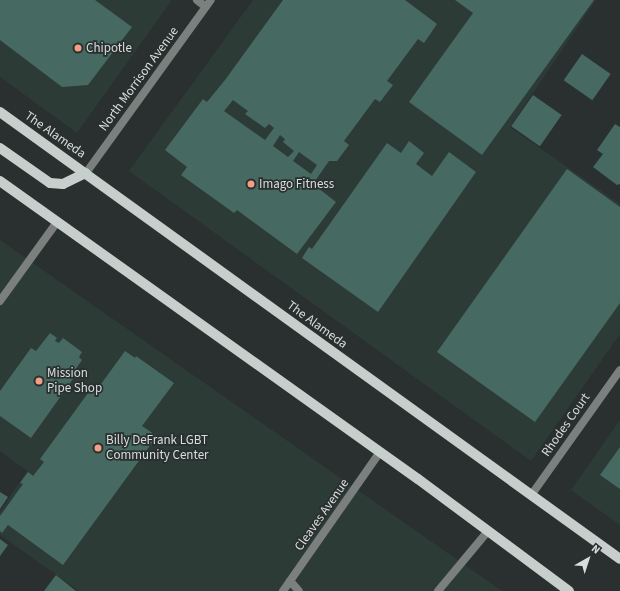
<!DOCTYPE html>
<html>
<head>
<meta charset="utf-8">
<style>
  body { margin:0 }
  #map { position:relative; width:620px; height:591px; overflow:hidden; background:#29302f; font-family:"Source Sans 3",sans-serif }
  div>[style] { position:absolute }
  .built>* { inset:0; background:#2d3b37 }
  .building>* { inset:0; background:#466961; transform-origin:0 0 }
  .service>* { height:8px; margin:-4px; padding:0 4px; transform-origin:4px; border-radius:4px; background:#7b7f7e }
  .minor>* { height:8px; margin:-4px; padding:0 4px; transform-origin:4px; border-radius:4px; background:#7b7f7e }
  .primary>* { height:10px; margin:-5px; padding:0 5px; transform-origin:5px; border-radius:5px; background:#c7cfcd }
  .dots>* { width:11px; height:11px; translate:-50% -50%; box-sizing:border-box; border:2px solid #29302f; border-radius:50% }
  span { translate:-50% -50%; white-space:nowrap; text-align:center; line-height:1.15; -webkit-text-stroke:3.5px #29302f; paint-order:stroke }
  .poi-label { font-size:13px; color:#d9dedd }
  .left { translate:0 -50%; text-align:left }
  .street-label { font-size:13px; color:#d9dedd }
  .north { position:absolute; left:568px; top:539px; width:40px; height:40px; -webkit-text-stroke:3px #29302f; paint-order:stroke; rotate:39deg; font-size:11px; font-weight:700; line-height:16px; text-align:center; color:#d9dedd }
  .north::after { content:''; display:block; margin:auto; width:14px; height:18px; background:#d9dedd; clip-path:polygon(50% 0,100% 100%,50% 72%,0 100%) }
</style>
</head>
<body>
<div id="map">
  <div class="built">
    <i style="clip-path:polygon(0 0,172px 0,77px 133px,0 77px)"></i>
    <i style="clip-path:polygon(253px 0,596px 0,510px 127px,620px 204px,620px 334px,531px 461px,129px 171px)"></i>
    <i style="clip-path:polygon(0 240px,502px 591px,79px 591px,0 535px,0 512px,27px 471px,0 451px)"></i>
    <i style="clip-path:polygon(620px 420px,620px 525px,571px 490px)"></i>
  </div>
  <div class="building">
    <i style="clip-path:polygon(0 0,95px 0,132px 27px,88px 85px,62px 87px,0 40px)"></i>
    <i style="clip-path:polygon(evenodd,283px 0,405px 0,437px 24px,424px 43px,418px 39px,387px 81px,393px 85px,380px 102px,375px 99px,344px 141px,349px 145px,337px 161px,329px 161px,313px 184px,336px 202px,297px 254px,237px 210px,234px 213px,181px 175px,187px 167px,165px 150px,203px 99px,207px 102px,225px 80px,283px 0,233px 100px,248px 111px,245px 114px,265px 128px,269px 124px,274px 128px,265px 140px,224px 111px,233px 100px,283px 0,280px 135px,285px 139px,283px 142px,294px 151px,288px 157px,273px 146px,280px 135px,283px 0,299px 152px,317px 165px,311px 174px,293px 161px,299px 152px)"></i>
    <i style="clip-path:polygon(455px 0,594px 0,482px 155px,409px 102px,473px 13px)"></i>
    <i style="left:582px;top:54px;width:35px;height:32px;rotate:35deg"></i>
    <i style="left:533px;top:95px;width:35px;height:38px;rotate:35deg"></i>
    <i style="clip-path:polygon(615px 124px,620px 127px,620px 184px,617px 185px,593px 167px,603px 154px,597px 150px)"></i>
    <i style="clip-path:polygon(409px 141px,424px 153px,416px 164px,432px 176px,449px 152px,476px 172px,378px 312px,302px 258px,309px 247px,312px 249px,387px 143px,401px 153px)"></i>
    <i style="clip-path:polygon(567px 169px,620px 207px,620px 303px,535px 422px,437px 352px)"></i>
    <i style="clip-path:polygon(50px 333px,57px 338px,55px 341px,59px 343px,63px 338px,82px 352px,79px 357px,82px 360px,75px 370px,78px 372px,31px 438px,0 416px,0 391px,31px 348px,36px 351px)"></i>
    <i style="clip-path:polygon(125px 351px,135px 358px,136px 356px,174px 383px,142px 426px,157px 436px,63px 565px,8px 525px,2px 533px,0 531px,0 516px,23px 484px,20px 483px,28px 472px,33px 476px,44px 462px,40px 459px,88px 393px,91px 394px,94px 389px,96px 391px)"></i>
    <i style="clip-path:polygon(620px 447px,620px 489px,600px 475px)"></i>
    <i style="clip-path:polygon(0 492px,8px 497px,0 509px)"></i>
    <i style="clip-path:polygon(0 539px,8px 545px,0 556px)"></i>
    <i style="clip-path:polygon(56px 575px,76px 591px,44px 591px)"></i>
  </div>
  <div class="service">
    <i style="left:197px;top:0;width:11px;rotate:38deg"></i>
    <i style="left:290px;top:581px;width:13px;rotate:48deg"></i>
    <i style="left:438px;top:591px;width:78px;rotate:-50.2deg"></i>
  </div>
  <div class="minor">
    <i style="left:86px;top:173px;width:213px;rotate:-54.2deg"></i>
    <i style="left:0;top:301px;width:97px;rotate:-54.2deg"></i>
    <i style="left:532px;top:494px;width:152px;rotate:-54.6deg"></i>
    <i style="left:283px;top:591px;width:169px;rotate:-55.1deg"></i>
  </div>
  <div class="primary">
    <i style="left:0;top:112px;width:764px;rotate:35.79deg"></i>
    <i style="left:0;top:148px;width:61px;rotate:35deg"></i>
    <i style="left:50px;top:183px;width:13px;rotate:4deg"></i>
    <i style="left:63px;top:184px;width:25px;rotate:-26deg"></i>
    <i style="left:0;top:181px;width:513px;rotate:35.49deg"></i>
    <i style="left:418px;top:479px;width:188px;rotate:36.6deg"></i>
  </div>
  <div class="dots">
    <i style="left:78px;top:48px;background:#f39f85"></i>
    <i style="left:251px;top:184px;background:#f39f85"></i>
    <i style="left:39px;top:381px;background:#f39f85"></i>
    <i style="left:98px;top:448px;background:#f39f85"></i>
  </div>
  <div class="poi-label">
    <span class="left" style="left:86px;top:48px">Chipotle</span>
    <span class="left" style="left:259px;top:184px">Imago Fitness</span>
    <span class="left" style="left:47px;top:381px">Mission<br>Pipe Shop</span>
    <span class="left" style="left:106px;top:448px">Billy DeFrank LGBT<br>Community Center</span>
  </div>
  <div class="street-label">
    <span style="left:139px;top:79px;rotate:-54deg">North Morrison Avenue</span>
    <span style="left:55px;top:135px;rotate:35deg">The Alameda</span>
    <span style="left:317px;top:325px;rotate:36deg">The Alameda</span>
    <span style="left:566px;top:425px;rotate:-55deg">Rhodes Court</span>
    <span style="left:322px;top:515px;rotate:-55deg">Cleaves Avenue</span>
  </div>
  <div class="north">N</div>
</div>
</body>
</html>
